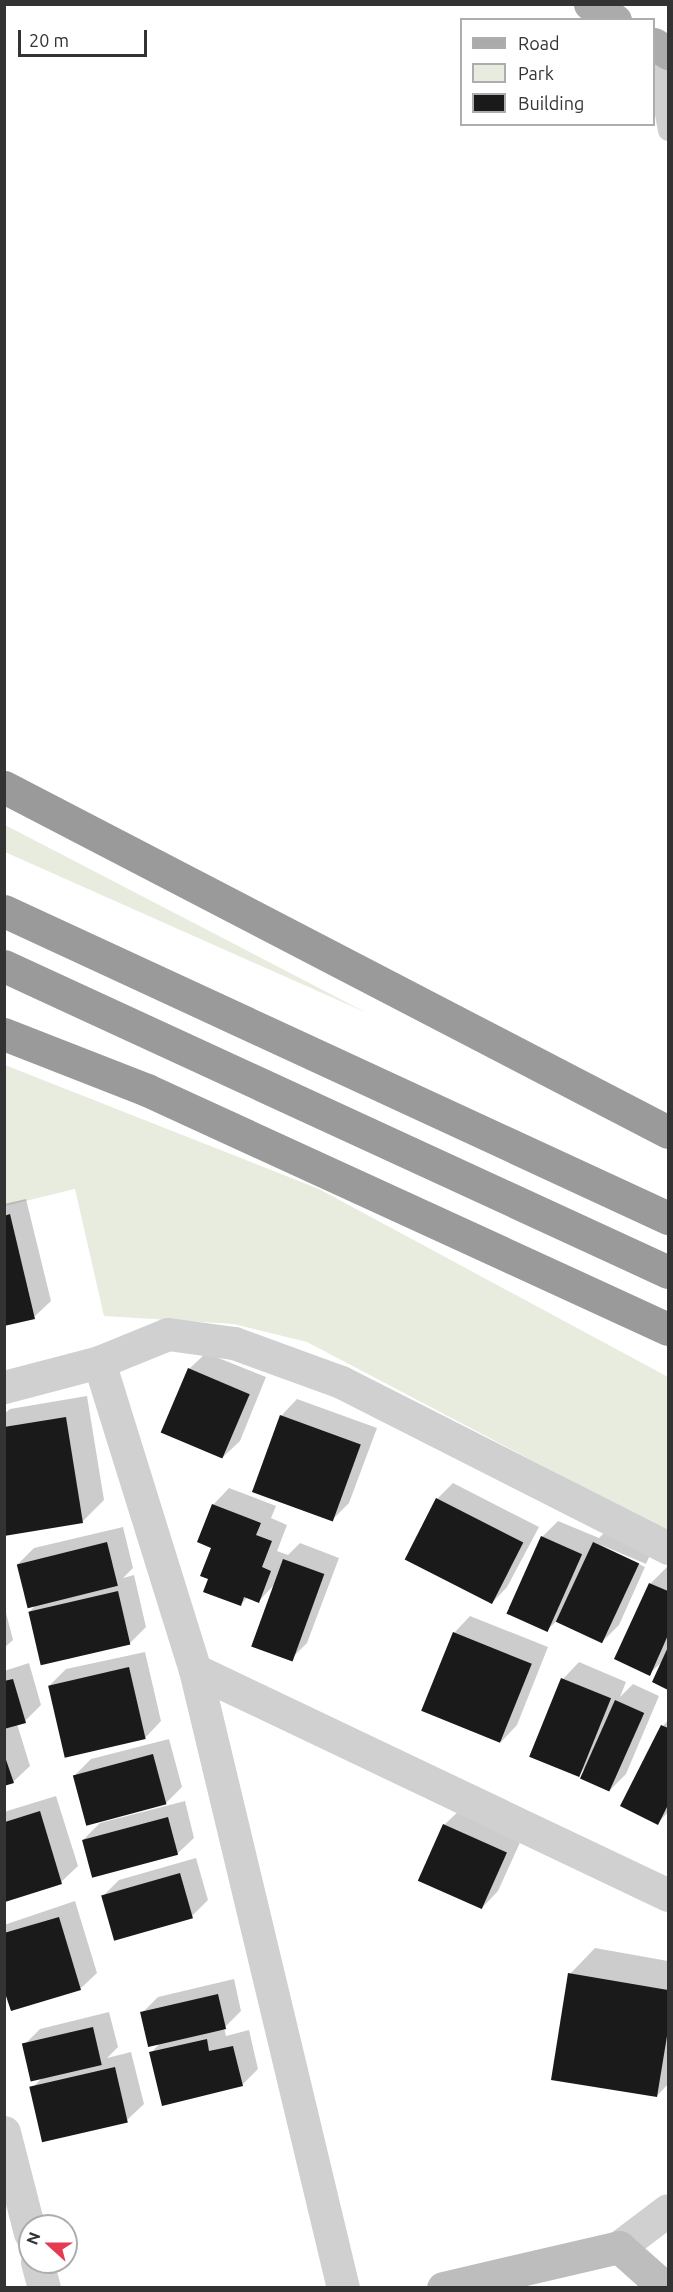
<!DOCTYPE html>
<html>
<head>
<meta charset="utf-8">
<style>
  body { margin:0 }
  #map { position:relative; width:673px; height:2292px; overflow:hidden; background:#fff; font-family:Ubuntu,sans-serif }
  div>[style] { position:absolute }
  .green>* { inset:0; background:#e7ecdf }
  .shadow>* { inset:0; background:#0003 }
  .building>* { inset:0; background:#1a1a1a; transform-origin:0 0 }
  .lane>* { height:20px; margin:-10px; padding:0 10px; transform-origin:10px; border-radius:10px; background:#d0d0d0 }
  .street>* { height:33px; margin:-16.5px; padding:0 16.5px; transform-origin:16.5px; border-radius:16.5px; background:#d0d0d0 }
  .secondary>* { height:33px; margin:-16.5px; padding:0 16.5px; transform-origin:16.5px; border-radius:16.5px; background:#bdbdbd }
  .primary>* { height:33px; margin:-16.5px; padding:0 16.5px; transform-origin:16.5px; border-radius:16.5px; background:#ababab }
  .highway>* { height:33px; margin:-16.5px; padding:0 16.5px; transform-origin:16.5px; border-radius:16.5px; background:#9a9a9a }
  span { translate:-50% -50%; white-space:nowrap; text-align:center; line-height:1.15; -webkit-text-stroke:6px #fff; paint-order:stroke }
  .frame { position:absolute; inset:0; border:6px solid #333; pointer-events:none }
  .legend { position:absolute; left:460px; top:18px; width:195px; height:108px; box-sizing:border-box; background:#fff; border:2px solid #adadad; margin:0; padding:8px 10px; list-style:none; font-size:18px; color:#333 }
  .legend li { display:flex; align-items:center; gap:12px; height:30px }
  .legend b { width:30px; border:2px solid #adadad }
  .north { position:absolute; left:18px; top:2214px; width:60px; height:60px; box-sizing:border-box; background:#fff; border:2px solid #adadad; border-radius:50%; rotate:291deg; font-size:16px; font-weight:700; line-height:24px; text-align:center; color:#333 }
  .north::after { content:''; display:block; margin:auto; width:21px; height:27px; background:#e53a51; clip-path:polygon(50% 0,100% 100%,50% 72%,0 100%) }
  .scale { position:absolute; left:18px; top:30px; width:129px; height:27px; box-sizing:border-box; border:3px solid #333; border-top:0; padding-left:8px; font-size:18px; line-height:21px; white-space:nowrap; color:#333; -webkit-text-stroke:4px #fff; paint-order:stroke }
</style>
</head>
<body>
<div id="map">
  <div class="green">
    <i style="clip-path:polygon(4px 825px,5px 825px,367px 1013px,5px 852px)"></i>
    <i style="clip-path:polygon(5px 1065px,319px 1189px,668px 1377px,668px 1532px,307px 1342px,234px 1324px,104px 1316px,75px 1189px,5px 1206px)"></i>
  </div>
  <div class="shadow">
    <i style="clip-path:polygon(26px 1199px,51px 1301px,34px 1317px,4px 1325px,4px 1204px)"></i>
    <i style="clip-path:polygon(206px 1353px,266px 1377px,240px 1441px,223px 1457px,189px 1369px)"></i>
    <i style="clip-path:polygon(87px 1396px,104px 1500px,82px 1522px,4px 1534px,4px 1414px,10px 1409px)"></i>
    <i style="clip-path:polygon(297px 1399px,377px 1428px,349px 1503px,333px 1519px,281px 1416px)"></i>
    <i style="clip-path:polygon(453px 1483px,539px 1527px,507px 1587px,491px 1604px,437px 1499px)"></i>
    <i style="clip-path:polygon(229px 1488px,276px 1506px,271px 1518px,287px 1525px,277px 1551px,288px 1555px,300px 1543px,339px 1558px,307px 1643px,291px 1659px,274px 1585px,259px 1601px,248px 1597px,241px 1604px,210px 1578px,213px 1505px)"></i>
    <i style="clip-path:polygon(558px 1521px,599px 1538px,610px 1527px,654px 1546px,646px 1564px,599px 1544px,645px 1567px,619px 1625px,603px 1641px,562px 1616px,547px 1630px,542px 1537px)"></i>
    <i style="clip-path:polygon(123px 1527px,133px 1568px,123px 1578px,134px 1575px,146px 1627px,129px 1644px,30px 1611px,40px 1601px,18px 1564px,34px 1548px)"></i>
    <i style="clip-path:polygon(667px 1567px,668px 1568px,668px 1689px,654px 1682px,664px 1660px,649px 1674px,616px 1658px,651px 1583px)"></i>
    <i style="clip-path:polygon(4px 1605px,13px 1640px,4px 1648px)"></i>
    <i style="clip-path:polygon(470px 1616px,548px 1647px,517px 1725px,501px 1742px,454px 1633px)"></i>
    <i style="clip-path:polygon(145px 1652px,161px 1721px,145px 1738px,50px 1685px,66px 1669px)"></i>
    <i style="clip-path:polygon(579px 1662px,626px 1682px,620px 1697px,633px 1684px,659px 1696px,626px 1774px,610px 1790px,590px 1763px,577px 1776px,563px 1679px)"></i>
    <i style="clip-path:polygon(29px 1663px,41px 1705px,25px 1721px,17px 1724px,30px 1766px,13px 1782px,4px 1785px,4px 1671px)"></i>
    <i style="clip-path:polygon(668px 1720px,668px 1812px,658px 1823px,663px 1726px)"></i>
    <i style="clip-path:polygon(169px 1739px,182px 1787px,166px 1803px,75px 1775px,91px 1759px)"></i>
    <i style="clip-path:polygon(56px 1796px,78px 1866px,61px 1882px,4px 1900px,4px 1812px)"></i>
    <i style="clip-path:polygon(185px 1801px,194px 1838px,177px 1854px,83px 1840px,100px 1823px)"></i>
    <i style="clip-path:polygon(461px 1809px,523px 1836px,498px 1891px,482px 1908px,444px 1825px)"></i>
    <i style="clip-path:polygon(196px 1858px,208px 1900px,192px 1916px,103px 1896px,119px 1880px)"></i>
    <i style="clip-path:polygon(75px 1901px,97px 1973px,80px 1989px,4px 1984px,4px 1925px)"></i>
    <i style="clip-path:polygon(595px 1948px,668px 1961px,668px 2084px,657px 2096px,570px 1974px)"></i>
    <i style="clip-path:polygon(234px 1979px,241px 2011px,224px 2028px,226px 2036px,249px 2030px,258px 2069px,242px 2085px,151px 2053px,161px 2042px,142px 2013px,158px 1997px)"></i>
    <i style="clip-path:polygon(109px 2012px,118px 2047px,107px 2058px,131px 2052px,144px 2104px,127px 2120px,31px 2089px,42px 2078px,24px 2045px,40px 2029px)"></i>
  </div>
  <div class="building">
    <i style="clip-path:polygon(10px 1214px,35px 1319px,4px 1326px,4px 1216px)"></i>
    <i style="left:188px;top:1368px;width:67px;height:70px;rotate:23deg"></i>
    <i style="left:280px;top:1415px;width:86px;height:82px;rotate:20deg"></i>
    <i style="clip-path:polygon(66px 1417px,83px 1523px,4px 1536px,4px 1427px)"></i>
    <i style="left:436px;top:1498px;width:98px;height:69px;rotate:27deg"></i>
    <i style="clip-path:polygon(212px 1504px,261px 1523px,256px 1535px,272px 1541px,262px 1567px,271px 1571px,259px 1603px,244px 1597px,241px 1606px,203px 1592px,208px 1579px,200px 1576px,211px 1548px,197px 1542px)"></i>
    <i style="left:541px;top:1536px;width:45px;height:85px;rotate:24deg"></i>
    <i style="left:107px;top:1542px;width:45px;height:93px;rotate:76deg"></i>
    <i style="left:593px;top:1542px;width:51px;height:88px;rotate:25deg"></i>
    <i style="left:283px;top:1559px;width:44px;height:93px;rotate:20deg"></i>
    <i style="clip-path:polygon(649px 1583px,668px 1591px,668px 1635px,650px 1676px,614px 1659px)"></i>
    <i style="left:118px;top:1591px;width:55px;height:92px;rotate:77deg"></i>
    <i style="left:453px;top:1632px;width:85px;height:85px;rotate:22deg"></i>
    <i style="clip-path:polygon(668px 1647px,668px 1690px,652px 1682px)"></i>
    <i style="left:129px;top:1667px;width:74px;height:83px;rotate:77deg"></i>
    <i style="left:561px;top:1678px;width:54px;height:85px;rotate:22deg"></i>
    <i style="clip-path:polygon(13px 1679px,26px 1723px,4px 1729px,4px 1681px)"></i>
    <i style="left:615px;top:1700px;width:32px;height:86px;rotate:24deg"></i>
    <i style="clip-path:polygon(661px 1725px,668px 1728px,668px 1805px,658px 1825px,620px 1806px)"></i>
    <i style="clip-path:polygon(4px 1754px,14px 1783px,4px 1786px)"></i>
    <i style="left:153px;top:1754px;width:52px;height:83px;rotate:75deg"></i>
    <i style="clip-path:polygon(40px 1811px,62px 1884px,5px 1902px,5px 1822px)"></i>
    <i style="left:168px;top:1817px;width:39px;height:89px;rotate:75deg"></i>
    <i style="left:443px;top:1824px;width:70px;height:62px;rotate:24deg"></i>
    <i style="left:180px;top:1873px;width:47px;height:82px;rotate:74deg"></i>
    <i style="clip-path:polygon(59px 1917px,81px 1990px,11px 2011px,4px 1990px,4px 1933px)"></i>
    <i style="clip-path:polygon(568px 1973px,668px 1990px,668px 2030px,657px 2097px,551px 2080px)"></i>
    <i style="left:218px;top:1994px;width:36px;height:80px;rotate:77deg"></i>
    <i style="left:93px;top:2027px;width:39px;height:73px;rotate:77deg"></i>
    <i style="clip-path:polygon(207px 2039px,209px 2051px,233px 2046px,243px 2086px,162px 2106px,149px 2052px)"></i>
    <i style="left:115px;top:2067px;width:57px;height:88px;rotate:77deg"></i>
  </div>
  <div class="lane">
    <i style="left:654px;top:50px;width:82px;rotate:80.2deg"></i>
  </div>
  <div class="street">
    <i style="left:99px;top:1362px;width:323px;rotate:72.7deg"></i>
    <i style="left:195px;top:1670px;width:635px;rotate:76.53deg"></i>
    <i style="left:4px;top:1387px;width:98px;rotate:-14.7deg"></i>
    <i style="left:99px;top:1362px;width:74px;rotate:-22.1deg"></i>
    <i style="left:168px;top:1334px;width:67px;rotate:7.8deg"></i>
    <i style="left:234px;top:1343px;width:114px;rotate:20deg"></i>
    <i style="left:341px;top:1382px;width:367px;rotate:26.9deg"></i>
    <i style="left:195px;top:1670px;width:524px;rotate:25.44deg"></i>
    <i style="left:4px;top:2132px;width:104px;rotate:75.6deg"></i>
    <i style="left:619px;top:2247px;width:61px;rotate:-37.1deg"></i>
    <i style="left:37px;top:2262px;width:27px;rotate:75deg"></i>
  </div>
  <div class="secondary">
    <i style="left:443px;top:2288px;width:181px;rotate:-13.1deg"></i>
    <i style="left:619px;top:2247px;width:62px;rotate:41.7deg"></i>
  </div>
  <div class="primary">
    <i style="left:590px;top:4px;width:30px;rotate:33deg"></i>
    <i style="left:654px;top:44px;width:17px;rotate:33deg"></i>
  </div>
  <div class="highway">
    <i style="left:4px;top:787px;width:748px;rotate:27.46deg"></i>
    <i style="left:4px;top:911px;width:732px;rotate:24.81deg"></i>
    <i style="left:4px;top:966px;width:731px;rotate:24.74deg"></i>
    <i style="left:4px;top:1034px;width:154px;rotate:21.4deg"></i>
    <i style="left:147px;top:1090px;width:573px;rotate:24.64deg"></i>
  </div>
  <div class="frame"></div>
  <ul class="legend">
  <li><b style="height:8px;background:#ababab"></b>Road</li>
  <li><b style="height:16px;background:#e7ecdf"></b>Park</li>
  <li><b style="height:16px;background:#1a1a1a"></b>Building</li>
  </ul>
  <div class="north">N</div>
  <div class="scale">20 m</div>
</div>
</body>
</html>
